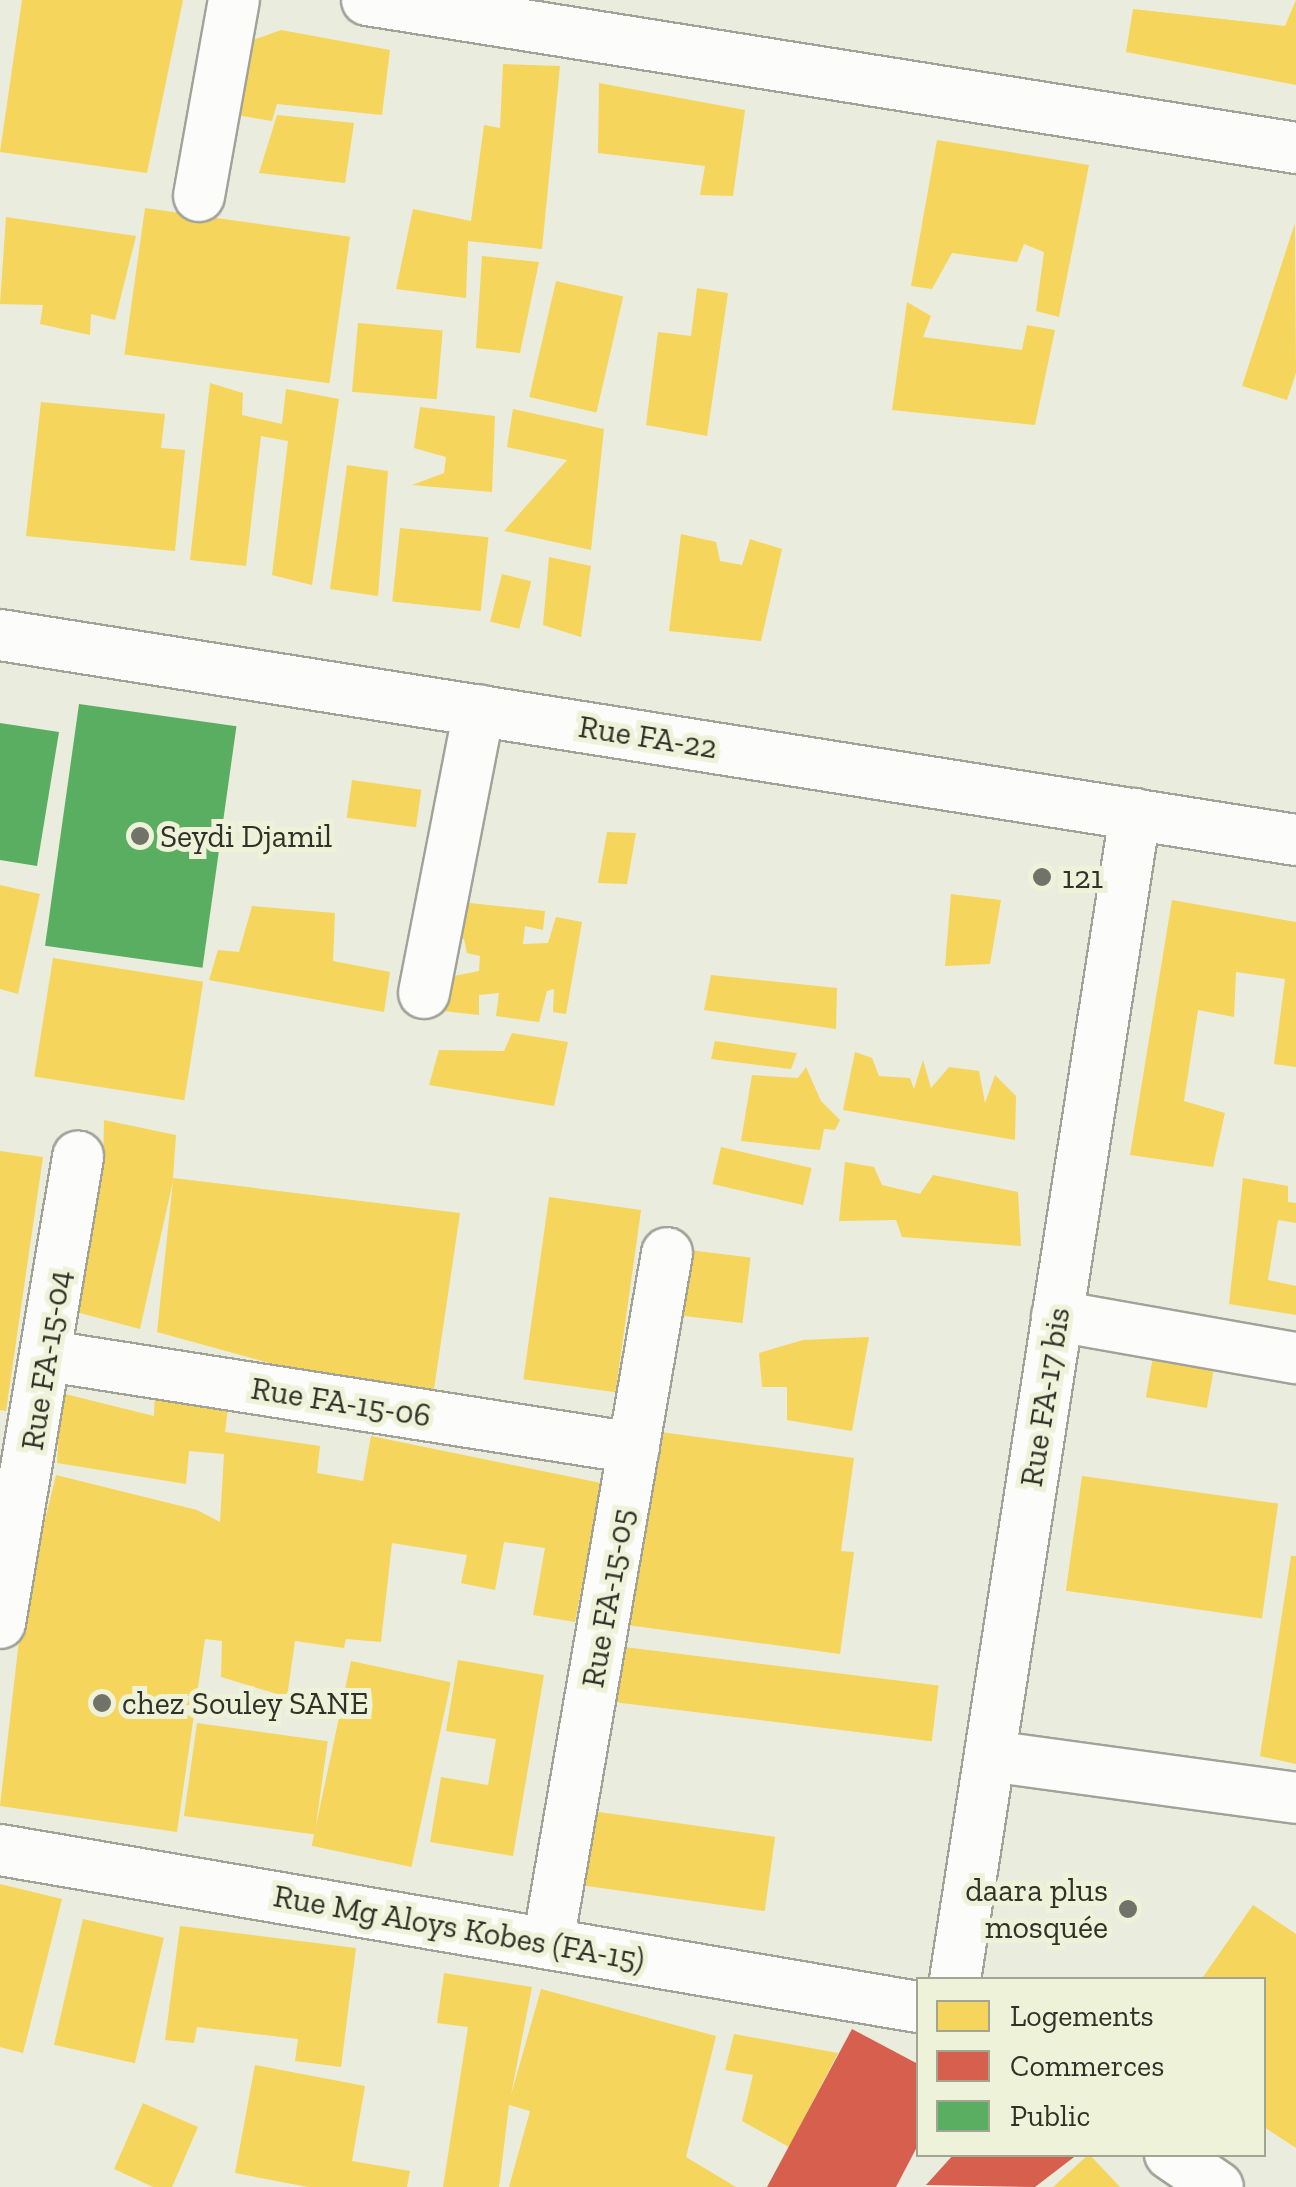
<!DOCTYPE html>
<html>
<head>
<meta charset="utf-8">
<style>
  body { margin:0 }
  #map { position:relative; width:1296px; height:2187px; overflow:hidden; background:#eaecde; font-family:"Zilla Slab",serif }
  div>[style] { position:absolute }
  .homes>* { inset:0; background:#f6d55c; transform-origin:0 0 }
  .shops>* { inset:0; background:#d6604d }
  .public>* { inset:0; background:#5aae61; transform-origin:0 0 }
  .roads { filter:drop-shadow(2px 0 #a1a399) drop-shadow(-2px 0 #a1a399) drop-shadow(0 2px #a1a399) drop-shadow(0 -2px #a1a399) }
  .minor>* { height:50px; margin:-25px; padding:0 25px; transform-origin:25px; border-radius:25px; background:#fcfcfa }
  .dots>* { width:28px; height:28px; translate:-50% -50%; box-sizing:border-box; border:5px solid #edf2d8; border-radius:50% }
  span { translate:-50% -50%; white-space:nowrap; text-align:center; line-height:1.15; -webkit-text-stroke:10px #edf2d8; paint-order:stroke }
  .street-label { font-size:32px; color:#303128 }
  .poi-label { font-size:32px; color:#303128 }
  .left { translate:0 -50%; text-align:left }
  .right { translate:-100% -50%; text-align:right }
  .legend { position:absolute; left:916px; top:1977px; width:350px; height:180px; box-sizing:border-box; background:#edf2d8; border:2px solid #a1a592; margin:0; padding:12px 18px; list-style:none; font-size:30px; color:#303128 }
  .legend li { display:flex; align-items:center; gap:20px; height:50px }
  .legend b { width:50px; border:2px solid #a1a592 }
</style>
</head>
<body>
<div id="map">
  <div class="homes">
    <i style="clip-path:polygon(22px 0,183px 0,147px 173px,0 152px)"></i>
    <i style="clip-path:polygon(1296px 0,1296px 85px,1126px 52px,1133px 9px,1285px 26px)"></i>
    <i style="clip-path:polygon(281px 30px,390px 50px,382px 115px,277px 104px,272px 121px,224px 113px,242px 44px)"></i>
    <i style="clip-path:polygon(503px 64px,560px 66px,542px 249px,468px 241px,466px 298px,396px 289px,413px 209px,471px 221px,484px 125px,500px 128px)"></i>
    <i style="clip-path:polygon(599px 83px,745px 110px,733px 196px,700px 195px,705px 166px,598px 153px)"></i>
    <i style="clip-path:polygon(277px 115px,354px 123px,345px 183px,259px 173px)"></i>
    <i style="clip-path:polygon(937px 140px,1089px 165px,1059px 317px,1036px 311px,1044px 252px,1024px 244px,1017px 262px,952px 253px,932px 289px,911px 286px)"></i>
    <i style="left:145px;top:208px;width:207px;height:148px;rotate:8deg"></i>
    <i style="clip-path:polygon(6px 217px,136px 236px,115px 320px,91px 314px,90px 335px,40px 324px,43px 305px,0 304px)"></i>
    <i style="clip-path:polygon(1295px 223px,1296px 373px,1287px 400px,1242px 386px)"></i>
    <i style="clip-path:polygon(482px 256px,539px 262px,520px 353px,476px 348px)"></i>
    <i style="left:556px;top:281px;width:69px;height:119px;rotate:13deg"></i>
    <i style="clip-path:polygon(697px 288px,728px 293px,707px 436px,646px 425px,658px 332px,691px 336px)"></i>
    <i style="clip-path:polygon(907px 302px,931px 316px,923px 337px,1022px 350px,1027px 325px,1055px 330px,1035px 425px,892px 410px)"></i>
    <i style="left:358px;top:323px;width:85px;height:69px;rotate:5deg"></i>
    <i style="clip-path:polygon(210px 383px,243px 393px,242px 415px,282px 424px,286px 389px,339px 399px,312px 585px,272px 575px,288px 441px,261px 436px,246px 566px,190px 560px)"></i>
    <i style="clip-path:polygon(41px 402px,165px 414px,161px 448px,185px 450px,175px 551px,26px 536px)"></i>
    <i style="clip-path:polygon(420px 407px,495px 416px,492px 492px,412px 485px,444px 473px,446px 457px,414px 448px)"></i>
    <i style="clip-path:polygon(513px 409px,604px 429px,591px 550px,504px 531px,567px 460px,507px 447px)"></i>
    <i style="clip-path:polygon(347px 465px,388px 471px,378px 596px,330px 589px)"></i>
    <i style="left:400px;top:528px;width:89px;height:74px;rotate:6deg"></i>
    <i style="clip-path:polygon(681px 534px,716px 542px,720px 561px,742px 565px,750px 539px,782px 549px,761px 641px,669px 631px)"></i>
    <i style="clip-path:polygon(549px 557px,591px 566px,581px 637px,543px 625px)"></i>
    <i style="left:502px;top:574px;width:30px;height:49px;rotate:14deg"></i>
    <i style="left:352px;top:780px;width:70px;height:38px;rotate:8deg"></i>
    <i style="clip-path:polygon(607px 832px,636px 833px,627px 884px,598px 883px)"></i>
    <i style="clip-path:polygon(0 885px,40px 894px,18px 994px,0 989px)"></i>
    <i style="clip-path:polygon(951px 894px,1001px 900px,990px 964px,945px 966px)"></i>
    <i style="clip-path:polygon(1172px 900px,1296px 922px,1296px 1067px,1274px 1064px,1285px 979px,1236px 972px,1234px 1017px,1198px 1010px,1184px 1101px,1225px 1113px,1213px 1167px,1130px 1155px)"></i>
    <i style="clip-path:polygon(460px 902px,545px 911px,543px 930px,525px 926px,523px 944px,548px 943px,556px 917px,582px 922px,566px 1014px,553px 1012px,554px 989px,547px 991px,539px 1022px,496px 1016px,499px 993px,479px 995px,479px 1015px,434px 1010px,444px 978px,479px 971px,480px 956px,467px 953px,464px 939px,450px 938px)"></i>
    <i style="clip-path:polygon(252px 906px,335px 913px,333px 961px,390px 972px,384px 1012px,209px 980px,218px 950px,239px 952px)"></i>
    <i style="left:53px;top:958px;width:152px;height:120px;rotate:9deg"></i>
    <i style="clip-path:polygon(711px 975px,837px 988px,836px 1029px,704px 1010px)"></i>
    <i style="clip-path:polygon(512px 1033px,568px 1042px,554px 1106px,429px 1085px,439px 1050px,504px 1051px)"></i>
    <i style="clip-path:polygon(715px 1041px,797px 1053px,791px 1069px,711px 1059px)"></i>
    <i style="clip-path:polygon(855px 1052px,872px 1058px,879px 1076px,910px 1078px,914px 1089px,923px 1060px,931px 1088px,949px 1067px,979px 1071px,985px 1103px,995px 1075px,1016px 1096px,1015px 1140px,843px 1110px)"></i>
    <i style="clip-path:polygon(806px 1067px,821px 1101px,840px 1120px,835px 1130px,824px 1129px,820px 1150px,741px 1141px,752px 1075px,798px 1078px)"></i>
    <i style="clip-path:polygon(104px 1120px,176px 1135px,173px 1178px,460px 1213px,433px 1396px,331px 1380px,157px 1332px,173px 1181px,140px 1329px,76px 1312px,103px 1165px)"></i>
    <i style="left:721px;top:1147px;width:93px;height:38px;rotate:13deg"></i>
    <i style="clip-path:polygon(0 1151px,43px 1157px,6px 1411px,0 1410px)"></i>
    <i style="clip-path:polygon(845px 1162px,874px 1167px,882px 1185px,920px 1194px,933px 1175px,1018px 1192px,1021px 1246px,902px 1237px,896px 1220px,839px 1221px)"></i>
    <i style="clip-path:polygon(1243px 1178px,1288px 1186px,1288px 1202px,1296px 1203px,1296px 1223px,1278px 1220px,1268px 1280px,1296px 1286px,1296px 1315px,1229px 1304px)"></i>
    <i style="left:549px;top:1197px;width:93px;height:184px;rotate:8deg"></i>
    <i style="left:689px;top:1250px;width:62px;height:66px;rotate:7deg"></i>
    <i style="clip-path:polygon(869px 1337px,852px 1431px,787px 1420px,787px 1387px,762px 1387px,759px 1353px,803px 1340px)"></i>
    <i style="left:1154px;top:1351px;width:62px;height:47px;rotate:10deg"></i>
    <i style="clip-path:polygon(155px 1386px,229px 1401px,225px 1432px,320px 1446px,317px 1473px,363px 1481px,371px 1436px,601px 1483px,575px 1622px,533px 1615px,545px 1548px,504px 1542px,495px 1590px,461px 1583px,467px 1555px,392px 1543px,381px 1642px,346px 1639px,344px 1648px,295px 1641px,287px 1697px,221px 1677px,222px 1641px,205px 1639px,177px 1832px,0 1806px,22px 1614px,56px 1475px,197px 1510px,220px 1522px,224px 1454px,189px 1451px,186px 1484px,57px 1463px,61px 1393px,154px 1416px)"></i>
    <i style="clip-path:polygon(646px 1430px,854px 1458px,841px 1551px,854px 1552px,840px 1654px,620px 1624px)"></i>
    <i style="left:1082px;top:1476px;width:198px;height:116px;rotate:8deg"></i>
    <i style="clip-path:polygon(1291px 1556px,1296px 1556px,1296px 1764px,1260px 1756px)"></i>
    <i style="left:616px;top:1646px;width:325px;height:56px;rotate:7deg"></i>
    <i style="clip-path:polygon(458px 1660px,544px 1675px,513px 1856px,430px 1842px,441px 1777px,488px 1785px,496px 1739px,446px 1731px)"></i>
    <i style="left:351px;top:1661px;width:102px;height:189px;rotate:12deg"></i>
    <i style="left:197px;top:1723px;width:132px;height:94px;rotate:8deg"></i>
    <i style="left:585px;top:1810px;width:192px;height:75px;rotate:8deg"></i>
    <i style="clip-path:polygon(0 1884px,62px 1899px,23px 2053px,0 2047px)"></i>
    <i style="clip-path:polygon(1253px 1905px,1296px 1934px,1296px 2148px,1264px 2127px,1264px 1980px,1201px 1980px)"></i>
    <i style="left:83px;top:1919px;width:83px;height:129px;rotate:13deg"></i>
    <i style="clip-path:polygon(180px 1926px,356px 1948px,341px 2067px,295px 2061px,298px 2039px,197px 2027px,194px 2043px,165px 2040px)"></i>
    <i style="clip-path:polygon(444px 1973px,532px 1987px,511px 2095px,541px 1989px,716px 2036px,686px 2157px,736px 2187px,509px 2187px,530px 2111px,509px 2105px,499px 2187px,443px 2187px,468px 2027px,437px 2023px)"></i>
    <i style="clip-path:polygon(734px 2034px,838px 2053px,789px 2147px,742px 2121px,753px 2075px,725px 2070px)"></i>
    <i style="clip-path:polygon(255px 2065px,365px 2086px,352px 2161px,410px 2171px,407px 2187px,308px 2187px,235px 2173px)"></i>
    <i style="clip-path:polygon(143px 2103px,198px 2127px,172px 2187px,153px 2187px,114px 2169px)"></i>
    <i style="clip-path:polygon(1089px 2154px,1120px 2187px,1053px 2187px)"></i>
  </div>
  <div class="shops">
    <i style="clip-path:polygon(852px 2029px,918px 2064px,918px 2145px,896px 2187px,767px 2187px)"></i>
    <i style="clip-path:polygon(954px 2154px,1078px 2154px,1035px 2187px,926px 2185px)"></i>
  </div>
  <div class="public">
    <i style="left:79px;top:704px;width:159px;height:244px;rotate:8deg"></i>
    <i style="clip-path:polygon(0 723px,59px 732px,37px 866px,0 860px)"></i>
  </div>
  <div class="roads">
    <div class="minor">
      <i style="left:367px;top:0;width:941px;rotate:9.05deg"></i>
      <i style="left:199px;top:196px;width:199px;rotate:-79.9deg"></i>
      <i style="left:0;top:635px;width:1312px;rotate:8.99deg"></i>
      <i style="left:424px;top:993px;width:288px;rotate:-79deg"></i>
      <i style="left:1057px;top:1316px;width:243px;rotate:10deg"></i>
      <i style="left:48px;top:1356px;width:593px;rotate:8.92deg"></i>
      <i style="left:0;top:1623px;width:473px;rotate:-80.5deg"></i>
      <i style="left:990px;top:1756px;width:309px;rotate:7.8deg"></i>
      <i style="left:0;top:1850px;width:931px;rotate:9.71deg"></i>
      <i style="left:548px;top:1943px;width:700px;rotate:-80.21deg"></i>
      <i style="left:955px;top:1980px;width:1180px;rotate:-81.22deg"></i>
      <i style="left:1170px;top:2154px;width:58px;rotate:34.5deg"></i>
    </div>
  </div>
  <div class="dots">
    <i style="left:140px;top:836px;background:#717268"></i>
    <i style="left:1042px;top:877px;background:#717268"></i>
    <i style="left:102px;top:1703px;background:#717268"></i>
    <i style="left:1128px;top:1909px;background:#717268"></i>
  </div>
  <div class="street-label">
    <span style="left:648px;top:737px;rotate:9deg">Rue FA-22</span>
    <span style="left:46px;top:1360px;rotate:-81deg">Rue FA-15-04</span>
    <span style="left:1045px;top:1397px;rotate:-81deg">Rue FA-17 bis</span>
    <span style="left:341px;top:1402px;rotate:9deg">Rue FA-15-06</span>
    <span style="left:608px;top:1598px;rotate:-80deg">Rue FA-15-05</span>
    <span style="left:459px;top:1928px;rotate:10deg">Rue Mg Aloys Kobes (FA-15)</span>
  </div>
  <div class="poi-label">
    <span class="left" style="left:160px;top:836px">Seydi Djamil</span>
    <span class="left" style="left:1062px;top:877px">121</span>
    <span class="left" style="left:122px;top:1703px">chez Souley SANE</span>
    <span class="right" style="left:1108px;top:1909px">daara plus<br>mosquée</span>
  </div>
  <ul class="legend">
  <li><b style="height:28px;background:#f6d55c"></b>Logements</li>
  <li><b style="height:28px;background:#d6604d"></b>Commerces</li>
  <li><b style="height:28px;background:#5aae61"></b>Public</li>
  </ul>
</div>
</body>
</html>
